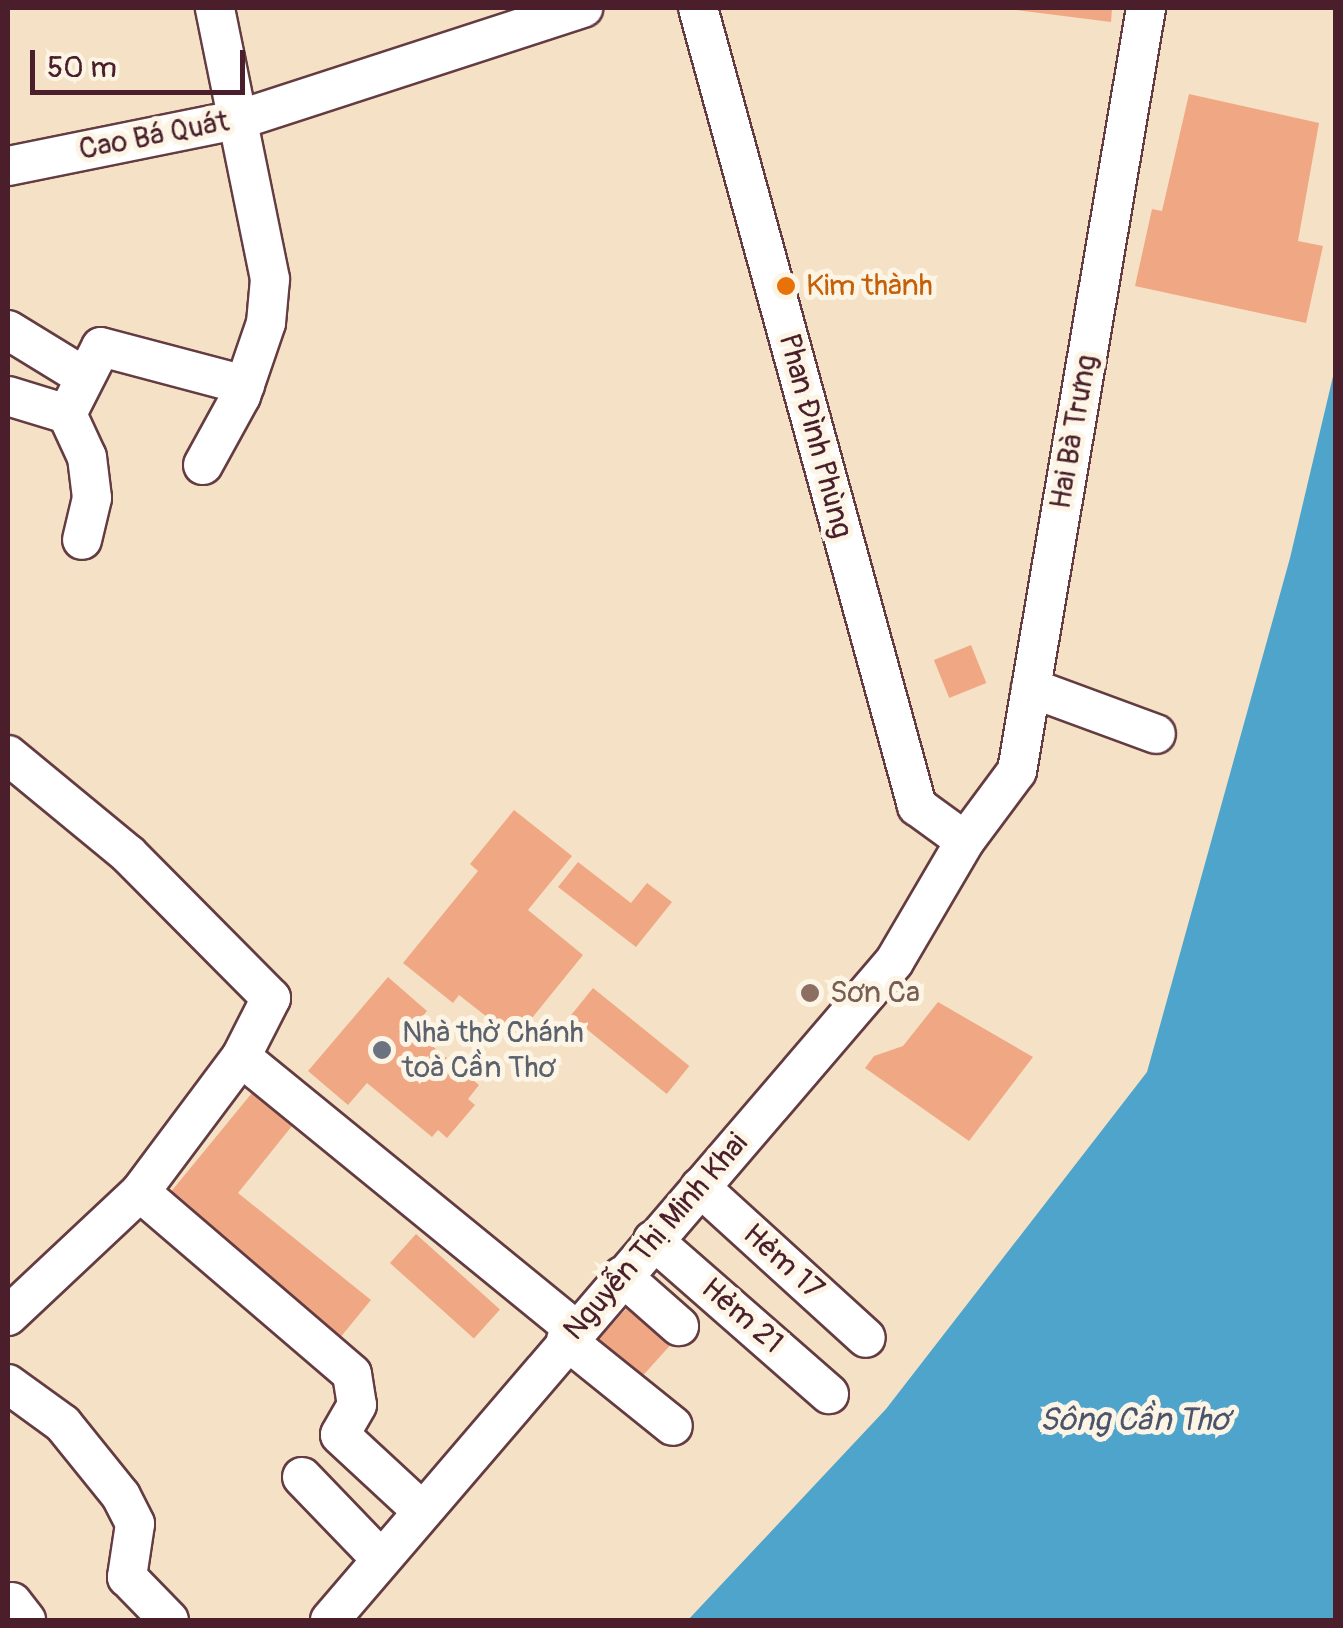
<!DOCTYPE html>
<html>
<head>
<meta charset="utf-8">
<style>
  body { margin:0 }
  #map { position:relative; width:1343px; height:1628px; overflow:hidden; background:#f5e2c6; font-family:Pangolin,sans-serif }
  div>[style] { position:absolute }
  .water>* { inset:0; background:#4fa4cb }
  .building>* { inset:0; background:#f0a884; transform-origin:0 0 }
  .roads { filter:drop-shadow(2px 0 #643c42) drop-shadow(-2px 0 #643c42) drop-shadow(0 2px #643c42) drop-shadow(0 -2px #643c42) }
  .minor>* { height:38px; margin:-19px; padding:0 19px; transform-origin:19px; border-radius:19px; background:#fff }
  .dots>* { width:28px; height:28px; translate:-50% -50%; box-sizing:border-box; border:5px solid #fcf5e5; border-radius:50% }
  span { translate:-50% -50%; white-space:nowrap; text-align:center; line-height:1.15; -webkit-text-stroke:10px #fcf5e5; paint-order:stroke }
  .street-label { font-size:30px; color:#4a1f2b }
  .food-label { font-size:30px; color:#c56008 }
  .left { translate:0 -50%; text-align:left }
  .education-label { font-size:30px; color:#785e54 }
  .worship-label { font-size:30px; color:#5b616d }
  .water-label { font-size:32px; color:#4c546b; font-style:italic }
  .frame { position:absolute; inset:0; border:10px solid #4a1f2b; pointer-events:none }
  .scale { position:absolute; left:30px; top:50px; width:215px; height:45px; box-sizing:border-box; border:5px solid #4a1f2b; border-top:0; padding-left:12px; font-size:30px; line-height:35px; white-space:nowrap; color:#4a1f2b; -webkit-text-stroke:8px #fcf5e5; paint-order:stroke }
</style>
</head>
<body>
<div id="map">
  <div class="water">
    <i style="clip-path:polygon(1335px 368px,1335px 1620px,688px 1620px,886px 1409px,1147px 1072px,1290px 558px)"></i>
  </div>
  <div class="building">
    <i style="clip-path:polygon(1000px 8px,1112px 8px,1111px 22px)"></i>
    <i style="clip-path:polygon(1189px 94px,1319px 123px,1298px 241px,1323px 246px,1306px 323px,1135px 286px,1152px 209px,1162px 211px)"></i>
    <i style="left:971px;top:645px;width:41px;height:40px;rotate:68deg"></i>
    <i style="clip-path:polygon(514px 810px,572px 856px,528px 910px,583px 955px,515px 1039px,459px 995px,453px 1003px,403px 963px,478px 871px,470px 864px)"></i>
    <i style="clip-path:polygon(578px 862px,631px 903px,647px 883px,672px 902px,636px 947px,558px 887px)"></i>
    <i style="clip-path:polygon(388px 977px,427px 1011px,412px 1029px,479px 1085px,468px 1099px,475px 1105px,447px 1138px,438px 1130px,432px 1137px,367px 1083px,348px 1105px,308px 1071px)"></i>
    <i style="left:593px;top:988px;width:124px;height:36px;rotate:39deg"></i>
    <i style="clip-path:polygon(938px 1002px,1033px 1057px,969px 1141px,865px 1068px,874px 1056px,903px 1046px)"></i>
    <i style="clip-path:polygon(260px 1083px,300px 1116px,238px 1193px,371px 1300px,339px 1339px,165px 1199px)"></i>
    <i style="left:416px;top:1234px;width:113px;height:39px;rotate:42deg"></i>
    <i style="left:636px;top:1298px;width:57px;height:64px;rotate:42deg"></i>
  </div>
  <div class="roads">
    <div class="minor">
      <i style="left:698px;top:8px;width:828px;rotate:74.65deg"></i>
      <i style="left:917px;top:806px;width:59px;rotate:36.1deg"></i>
      <i style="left:8px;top:166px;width:238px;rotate:-11.4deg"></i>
      <i style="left:241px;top:119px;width:360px;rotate:-18deg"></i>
      <i style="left:8px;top:330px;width:88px;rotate:31.5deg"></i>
      <i style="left:8px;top:396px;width:62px;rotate:17deg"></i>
      <i style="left:67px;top:414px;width:75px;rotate:-63.1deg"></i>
      <i style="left:101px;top:347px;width:149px;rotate:14.8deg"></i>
      <i style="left:67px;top:414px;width:47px;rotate:65.1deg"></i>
      <i style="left:87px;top:457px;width:41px;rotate:83deg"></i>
      <i style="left:92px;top:498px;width:43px;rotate:103.4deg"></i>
      <i style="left:203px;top:465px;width:79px;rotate:-61.2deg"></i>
      <i style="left:241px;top:396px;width:77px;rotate:-71.1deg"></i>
      <i style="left:266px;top:323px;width:44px;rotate:-84.8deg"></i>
      <i style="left:270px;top:279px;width:277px;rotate:-101.5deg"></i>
      <i style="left:1031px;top:688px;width:133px;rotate:20.2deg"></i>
      <i style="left:8px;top:755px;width:156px;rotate:39.5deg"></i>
      <i style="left:128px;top:854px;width:203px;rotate:45.2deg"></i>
      <i style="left:271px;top:998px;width:66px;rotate:117deg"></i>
      <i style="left:241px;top:1057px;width:169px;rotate:126.8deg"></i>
      <i style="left:140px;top:1192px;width:181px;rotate:136.8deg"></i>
      <i style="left:241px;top:1057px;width:431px;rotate:39.2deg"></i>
      <i style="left:700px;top:1187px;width:224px;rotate:42.3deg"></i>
      <i style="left:140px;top:1192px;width:279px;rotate:40.6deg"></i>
      <i style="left:352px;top:1374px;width:31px;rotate:81deg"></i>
      <i style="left:357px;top:1405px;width:34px;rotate:120deg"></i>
      <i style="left:340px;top:1435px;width:110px;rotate:42.8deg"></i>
      <i style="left:653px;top:1240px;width:234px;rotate:41.2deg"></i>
      <i style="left:622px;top:1276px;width:76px;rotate:41.3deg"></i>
      <i style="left:566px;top:1340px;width:137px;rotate:38.8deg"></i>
      <i style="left:8px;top:1384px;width:68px;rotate:36deg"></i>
      <i style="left:63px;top:1424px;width:92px;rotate:51.1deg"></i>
      <i style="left:121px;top:1496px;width:31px;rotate:63deg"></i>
      <i style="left:135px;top:1524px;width:54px;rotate:98.6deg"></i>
      <i style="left:127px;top:1577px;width:60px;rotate:45.7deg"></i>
      <i style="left:302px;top:1477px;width:114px;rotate:46.1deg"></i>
      <i style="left:12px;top:1602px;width:23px;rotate:52deg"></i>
      <i style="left:330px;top:1620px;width:867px;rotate:-49.4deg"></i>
      <i style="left:894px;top:962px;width:140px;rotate:-59.6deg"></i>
      <i style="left:965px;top:841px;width:87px;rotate:-53.4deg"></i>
      <i style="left:1017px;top:771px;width:774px;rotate:-80.4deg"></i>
    </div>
  </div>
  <div class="dots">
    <i style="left:786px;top:286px;background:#e8710a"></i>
    <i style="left:810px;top:993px;background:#8d6e63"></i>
    <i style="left:382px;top:1050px;background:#6b7280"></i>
  </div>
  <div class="street-label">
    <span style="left:154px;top:136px;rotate:-11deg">Cao Bá Quát</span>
    <span style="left:1074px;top:432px;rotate:-80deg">Hai Bà Trưng</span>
    <span style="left:815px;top:436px;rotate:75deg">Phan Đình Phùng</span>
    <span style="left:656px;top:1237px;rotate:-49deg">Nguyễn Thị Minh Khai</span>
    <span style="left:783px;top:1262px;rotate:42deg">Hẻm 17</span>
    <span style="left:742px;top:1316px;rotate:41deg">Hẻm 21</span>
  </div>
  <div class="food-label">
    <span class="left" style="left:806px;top:286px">Kim thành</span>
  </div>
  <div class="education-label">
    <span class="left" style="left:830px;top:993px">Sơn Ca</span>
  </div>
  <div class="worship-label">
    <span class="left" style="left:402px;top:1050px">Nhà thờ Chánh<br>toà Cần Thơ</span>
  </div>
  <div class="water-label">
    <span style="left:1134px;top:1420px">Sông Cần Thơ</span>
  </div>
  <div class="frame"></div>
  <div class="scale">50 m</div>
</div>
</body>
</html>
